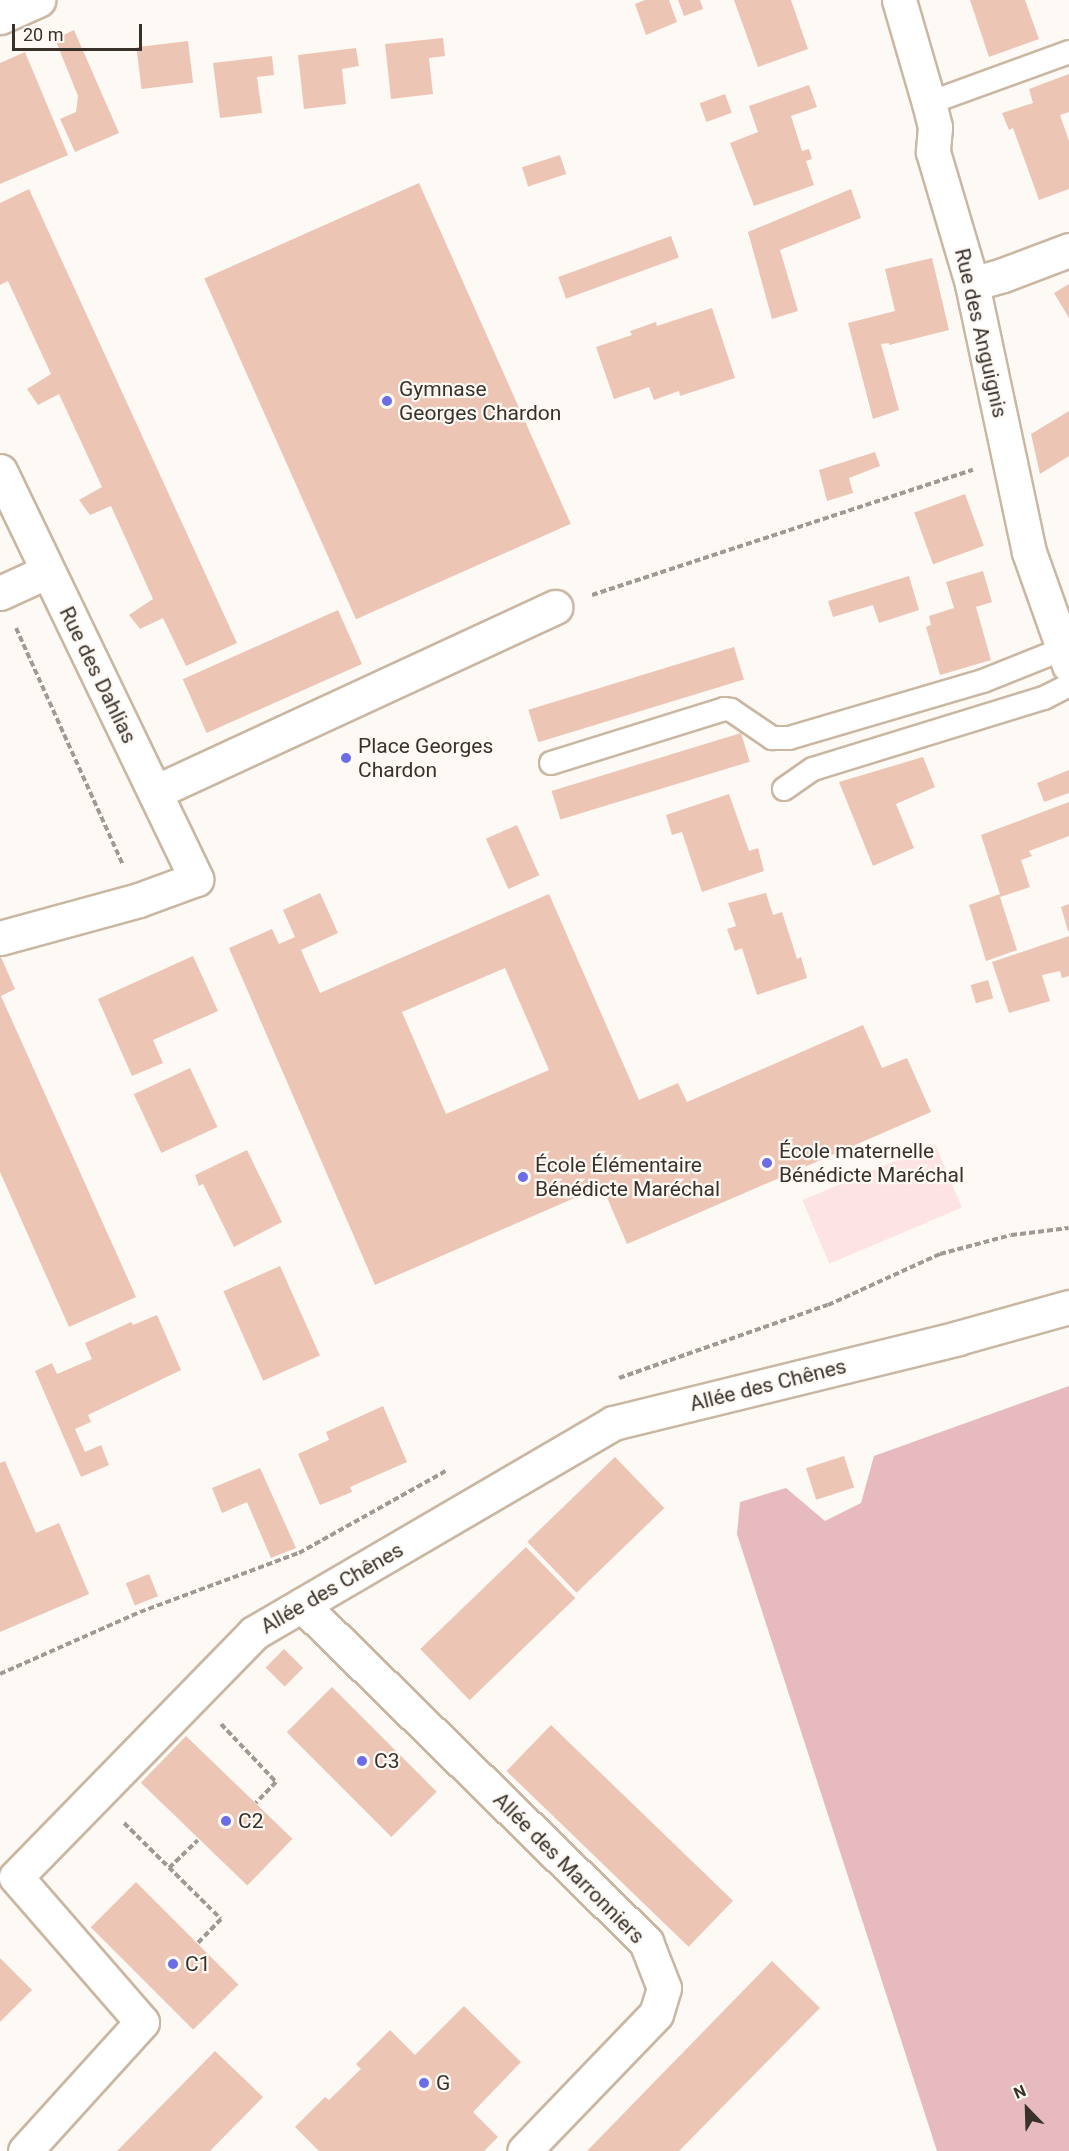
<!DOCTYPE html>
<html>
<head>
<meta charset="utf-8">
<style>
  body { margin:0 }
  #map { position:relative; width:1069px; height:2151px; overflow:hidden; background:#fdf9f5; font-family:Roboto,sans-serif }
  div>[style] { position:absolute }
  .green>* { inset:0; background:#fee3e5; transform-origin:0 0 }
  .forest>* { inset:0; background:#e6babe }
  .building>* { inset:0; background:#edc5b5; transform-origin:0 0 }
  .path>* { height:4px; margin-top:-2px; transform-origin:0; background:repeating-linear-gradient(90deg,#a09a94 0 6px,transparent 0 9px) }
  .roads { filter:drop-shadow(2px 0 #c9b7a2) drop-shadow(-2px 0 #c9b7a2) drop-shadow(0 2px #c9b7a2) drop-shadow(0 -2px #c9b7a2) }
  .lane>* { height:22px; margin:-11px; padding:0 11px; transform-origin:11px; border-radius:11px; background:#fff }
  .street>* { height:33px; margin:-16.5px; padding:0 16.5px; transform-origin:16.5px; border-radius:16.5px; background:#fff }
  .dots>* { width:16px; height:16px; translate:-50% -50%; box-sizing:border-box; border:3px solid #fdf9f5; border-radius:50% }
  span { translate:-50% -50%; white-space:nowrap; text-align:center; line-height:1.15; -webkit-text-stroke:4.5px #fdf9f5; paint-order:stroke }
  .street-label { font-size:21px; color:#39322a }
  .poi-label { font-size:21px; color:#39322a }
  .left { translate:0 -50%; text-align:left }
  .north { position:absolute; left:997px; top:2079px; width:60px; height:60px; -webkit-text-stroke:4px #fdf9f5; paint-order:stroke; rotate:337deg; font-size:16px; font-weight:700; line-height:24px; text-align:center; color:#39322a }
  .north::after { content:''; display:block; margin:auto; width:21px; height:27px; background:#39322a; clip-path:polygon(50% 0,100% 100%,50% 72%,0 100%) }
  .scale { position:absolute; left:12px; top:24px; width:130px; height:27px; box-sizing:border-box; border:3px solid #39322a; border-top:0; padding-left:8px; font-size:18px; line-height:21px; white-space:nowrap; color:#39322a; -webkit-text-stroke:4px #fdf9f5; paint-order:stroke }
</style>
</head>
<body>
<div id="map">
  <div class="green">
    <i style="left:935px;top:1144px;width:69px;height:144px;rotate:67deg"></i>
  </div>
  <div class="forest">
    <i style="clip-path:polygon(1069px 1386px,1069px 2151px,937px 2151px,737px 1534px,740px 1502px,786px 1488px,825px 1521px,861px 1503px,874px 1456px)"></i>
  </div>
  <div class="building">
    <i style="clip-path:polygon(645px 0,669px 0,677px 22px,646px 35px,635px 4px)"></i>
    <i style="clip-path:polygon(678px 0,700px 0,703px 9px,684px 16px)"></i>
    <i style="clip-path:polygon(734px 0,791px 0,808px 49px,758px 67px)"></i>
    <i style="clip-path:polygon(970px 0,1025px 0,1039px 39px,989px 57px)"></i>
    <i style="clip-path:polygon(74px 30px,119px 133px,75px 152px,60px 119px,76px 112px,78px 96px,55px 39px)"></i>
    <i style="clip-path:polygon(443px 38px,445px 56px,429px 58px,433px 94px,391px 99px,385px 44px)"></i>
    <i style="left:188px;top:41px;width:42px;height:52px;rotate:83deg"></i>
    <i style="clip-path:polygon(356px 48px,359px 66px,342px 69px,346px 104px,304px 109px,298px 55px)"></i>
    <i style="clip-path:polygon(25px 52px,68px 155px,0 184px,0 63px)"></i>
    <i style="clip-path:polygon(272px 56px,274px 75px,257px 77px,262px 113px,220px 118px,213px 63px)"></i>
    <i style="clip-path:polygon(1069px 74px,1069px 112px,1060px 115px,1069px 141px,1069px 189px,1039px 200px,1013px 128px,1009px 130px,1002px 113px,1033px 103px,1029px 89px)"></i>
    <i style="clip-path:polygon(809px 85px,817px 107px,791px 116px,802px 151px,809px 149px,812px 159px,806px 161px,814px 185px,754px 206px,730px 143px,758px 132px,749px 106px)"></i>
    <i style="left:725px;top:94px;width:20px;height:27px;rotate:70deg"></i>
    <i style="left:560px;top:155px;width:20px;height:40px;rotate:72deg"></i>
    <i style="left:419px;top:183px;width:373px;height:235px;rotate:66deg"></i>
    <i style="clip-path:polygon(29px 189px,237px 643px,186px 666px,163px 618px,140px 629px,129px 615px,153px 599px,111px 506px,90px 515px,79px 500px,102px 487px,59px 394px,38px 405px,27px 389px,51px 374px,8px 281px,0 285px,0 203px)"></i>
    <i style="clip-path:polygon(851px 189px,861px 218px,780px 250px,798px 311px,772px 319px,748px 232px)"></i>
    <i style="left:671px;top:236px;width:23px;height:120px;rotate:70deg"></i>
    <i style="clip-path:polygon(932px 258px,949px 330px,889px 345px,889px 343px,881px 344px,899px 410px,873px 419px,848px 323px,895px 311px,885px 269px)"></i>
    <i style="clip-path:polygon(1069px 284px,1069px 318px,1054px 293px)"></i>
    <i style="clip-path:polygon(712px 308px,735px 378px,680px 396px,679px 391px,654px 400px,649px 387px,614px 399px,596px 347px,632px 335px,630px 331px,656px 322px,657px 326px)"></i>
    <i style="clip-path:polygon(1069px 411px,1069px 456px,1040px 474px,1031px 434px)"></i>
    <i style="clip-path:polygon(875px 452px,880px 466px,849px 478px,853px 493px,827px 501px,819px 470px)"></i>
    <i style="left:965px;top:494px;width:55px;height:54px;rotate:70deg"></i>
    <i style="clip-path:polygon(983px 571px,992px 602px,976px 607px,991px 660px,940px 675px,926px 627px,931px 625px,929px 616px,954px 608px,946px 582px)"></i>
    <i style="clip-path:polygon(909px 576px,919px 610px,879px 623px,873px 605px,833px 617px,828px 601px)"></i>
    <i style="left:338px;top:610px;width:59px;height:170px;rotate:66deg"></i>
    <i style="left:734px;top:647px;width:34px;height:215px;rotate:73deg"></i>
    <i style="left:741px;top:733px;width:30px;height:198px;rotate:73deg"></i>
    <i style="clip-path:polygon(923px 757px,935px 787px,896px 804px,914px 848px,873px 866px,839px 782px)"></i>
    <i style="clip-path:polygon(1069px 770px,1069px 793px,1044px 802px,1037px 783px)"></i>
    <i style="clip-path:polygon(729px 794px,749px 851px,758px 848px,764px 871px,702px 892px,682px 832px,672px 835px,666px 815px)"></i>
    <i style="clip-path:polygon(1069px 802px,1069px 836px,1029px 851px,1032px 856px,1021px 860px,1030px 887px,1000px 897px,1017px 950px,986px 961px,969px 905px,1000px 894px,981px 835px)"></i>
    <i style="left:517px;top:825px;width:55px;height:34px;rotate:66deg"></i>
    <i style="clip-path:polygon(evenodd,320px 893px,338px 933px,301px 950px,320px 993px,549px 894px,639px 1100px,678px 1083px,687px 1102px,863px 1025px,882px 1068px,907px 1058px,931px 1112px,627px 1244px,602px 1186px,375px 1285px,229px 948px,272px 929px,279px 944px,295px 937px,283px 910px,320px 893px,505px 968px,549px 1070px,446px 1114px,402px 1012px,505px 968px)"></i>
    <i style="clip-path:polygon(766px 893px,773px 915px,782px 912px,797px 959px,801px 957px,807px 978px,757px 995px,742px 948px,735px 951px,727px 929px,736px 926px,728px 903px)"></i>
    <i style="clip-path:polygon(1069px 904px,1069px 931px,1068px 931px,1061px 907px)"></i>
    <i style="clip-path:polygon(1069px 936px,1069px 976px,1062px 978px,1060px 971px,1042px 975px,1050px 1001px,1009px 1013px,992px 962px)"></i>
    <i style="clip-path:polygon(0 955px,15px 989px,1px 996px,136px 1297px,69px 1327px,0 1172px)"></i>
    <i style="clip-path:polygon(193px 956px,218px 1011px,153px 1040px,163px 1063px,132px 1076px,98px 999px)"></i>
    <i style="left:988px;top:980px;width:19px;height:18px;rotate:74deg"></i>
    <i style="left:190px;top:1068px;width:65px;height:62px;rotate:65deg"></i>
    <i style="clip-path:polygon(247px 1150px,282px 1222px,234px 1247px,203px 1184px,199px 1186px,195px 1175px)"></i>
    <i style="left:280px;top:1266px;width:98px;height:62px;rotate:66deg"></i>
    <i style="clip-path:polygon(157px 1315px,181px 1370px,88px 1415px,91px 1422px,75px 1429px,85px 1452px,101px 1445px,109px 1465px,81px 1477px,35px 1371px,52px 1363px,57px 1374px,92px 1359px,85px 1343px,131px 1322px,133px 1325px)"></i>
    <i style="clip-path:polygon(383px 1406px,407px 1462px,350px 1487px,352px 1492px,320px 1505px,298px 1454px,329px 1440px,326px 1432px)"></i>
    <i style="left:844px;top:1456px;width:33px;height:40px;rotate:72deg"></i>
    <i style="left:615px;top:1457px;width:71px;height:122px;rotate:46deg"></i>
    <i style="clip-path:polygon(5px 1461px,36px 1533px,59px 1523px,89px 1594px,0 1632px,0 1463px)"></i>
    <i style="clip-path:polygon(260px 1468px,296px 1548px,271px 1558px,247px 1502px,222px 1513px,212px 1488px)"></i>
    <i style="left:526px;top:1547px;width:71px;height:147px;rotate:46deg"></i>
    <i style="left:149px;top:1574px;width:24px;height:25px;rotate:68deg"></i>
    <i style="left:284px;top:1649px;width:27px;height:26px;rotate:45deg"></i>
    <i style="left:332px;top:1687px;width:148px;height:64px;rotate:45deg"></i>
    <i style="left:551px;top:1725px;width:253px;height:64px;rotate:44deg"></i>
    <i style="left:186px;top:1736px;width:148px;height:65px;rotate:44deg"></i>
    <i style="left:136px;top:1882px;width:145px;height:64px;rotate:45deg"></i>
    <i style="clip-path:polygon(0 1958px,32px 1990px,0 2022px)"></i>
    <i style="clip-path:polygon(772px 1961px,820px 2008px,679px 2151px,587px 2151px)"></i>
    <i style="clip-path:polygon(464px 2006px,521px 2062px,473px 2112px,498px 2137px,484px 2151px,319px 2151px,295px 2127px,325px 2097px,329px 2100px,361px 2069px,356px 2064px,390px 2030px,415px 2055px)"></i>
    <i style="clip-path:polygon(215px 2051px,263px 2097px,210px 2151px,117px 2151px)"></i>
  </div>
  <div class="path">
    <i style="left:592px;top:595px;width:401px;rotate:-18.2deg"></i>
    <i style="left:16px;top:628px;width:260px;rotate:65.7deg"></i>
    <i style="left:619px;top:1378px;width:221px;rotate:-19.3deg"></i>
    <i style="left:828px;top:1305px;width:123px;rotate:-24.5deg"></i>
    <i style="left:940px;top:1254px;width:73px;rotate:-15deg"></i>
    <i style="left:1011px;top:1235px;width:58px;rotate:-6.9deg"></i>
    <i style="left:0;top:1674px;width:153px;rotate:-23.9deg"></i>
    <i style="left:140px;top:1612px;width:170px;rotate:-20.4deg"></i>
    <i style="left:299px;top:1553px;width:168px;rotate:-29.2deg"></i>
    <i style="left:221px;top:1724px;width:80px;rotate:46.5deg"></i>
    <i style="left:276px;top:1782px;width:29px;rotate:134deg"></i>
    <i style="left:124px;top:1823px;width:136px;rotate:44.7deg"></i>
    <i style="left:221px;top:1919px;width:33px;rotate:134deg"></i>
    <i style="left:169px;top:1868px;width:40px;rotate:-44deg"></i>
  </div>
  <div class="roads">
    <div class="lane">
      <i style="left:929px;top:103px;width:149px;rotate:-20deg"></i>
      <i style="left:551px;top:763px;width:181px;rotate:-17.3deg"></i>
      <i style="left:724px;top:709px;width:7px;rotate:8deg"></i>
      <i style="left:731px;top:710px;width:50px;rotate:34.3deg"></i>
      <i style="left:772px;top:738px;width:17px"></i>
      <i style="left:789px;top:738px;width:202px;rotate:-16.4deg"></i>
      <i style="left:983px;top:681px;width:86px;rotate:-21.8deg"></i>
      <i style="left:784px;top:789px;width:35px;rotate:-35deg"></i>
      <i style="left:813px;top:769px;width:242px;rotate:-17.1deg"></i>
      <i style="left:1044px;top:698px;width:28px;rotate:-27deg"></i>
    </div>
    <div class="street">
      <i style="left:899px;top:0;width:107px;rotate:73.8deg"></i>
      <i style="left:929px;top:103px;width:25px;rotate:76deg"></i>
      <i style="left:935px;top:127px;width:25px;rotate:95deg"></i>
      <i style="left:933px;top:152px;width:138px;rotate:73.5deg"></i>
      <i style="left:972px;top:284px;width:274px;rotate:78deg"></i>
      <i style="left:1029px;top:552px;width:120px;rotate:70.5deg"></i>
      <i style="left:0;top:17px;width:42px;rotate:-24.1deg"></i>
      <i style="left:972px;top:284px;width:32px;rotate:-16deg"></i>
      <i style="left:1003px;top:275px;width:71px;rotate:-20.7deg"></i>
      <i style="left:0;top:471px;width:453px;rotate:64.3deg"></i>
      <i style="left:196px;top:879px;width:61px;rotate:159.8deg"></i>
      <i style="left:139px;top:900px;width:144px;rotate:164.7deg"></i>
      <i style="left:0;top:593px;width:51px;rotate:-24.5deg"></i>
      <i style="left:155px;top:792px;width:441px;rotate:-24.8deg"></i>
      <i style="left:302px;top:1605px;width:482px;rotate:44.4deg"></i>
      <i style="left:646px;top:1942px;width:49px;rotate:68.6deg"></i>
      <i style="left:664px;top:1988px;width:27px;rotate:107deg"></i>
      <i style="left:656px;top:2014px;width:190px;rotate:133.9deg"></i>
      <i style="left:25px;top:2151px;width:174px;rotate:-47.8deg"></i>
      <i style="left:142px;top:2022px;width:192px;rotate:-131deg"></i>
      <i style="left:16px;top:1877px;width:341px;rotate:-45.7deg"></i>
      <i style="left:254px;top:1633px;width:416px;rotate:-30.3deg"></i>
      <i style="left:613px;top:1423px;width:355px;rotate:-13.8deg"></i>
      <i style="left:958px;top:1338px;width:115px;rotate:-15.6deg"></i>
    </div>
  </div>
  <div class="dots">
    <i style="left:387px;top:401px;background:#6b6ce6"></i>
    <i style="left:346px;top:758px;background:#6b6ce6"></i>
    <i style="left:767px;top:1163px;background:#6b6ce6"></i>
    <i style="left:523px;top:1177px;background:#6b6ce6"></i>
    <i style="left:362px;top:1761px;background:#6b6ce6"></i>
    <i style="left:226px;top:1821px;background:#6b6ce6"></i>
    <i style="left:173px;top:1964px;background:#6b6ce6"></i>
    <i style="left:424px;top:2083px;background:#6b6ce6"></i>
  </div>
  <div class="street-label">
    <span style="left:981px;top:333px;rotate:77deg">Rue des Anguignis</span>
    <span style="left:98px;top:675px;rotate:64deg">Rue des Dahlias</span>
    <span style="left:768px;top:1385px;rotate:-14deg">Allée des Chênes</span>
    <span style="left:332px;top:1588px;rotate:-30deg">Allée des Chênes</span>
    <span style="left:569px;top:1868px;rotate:45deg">Allée des Marronniers</span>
  </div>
  <div class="poi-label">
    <span class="left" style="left:399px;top:401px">Gymnase<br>Georges Chardon</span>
    <span class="left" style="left:358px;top:758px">Place Georges<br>Chardon</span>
    <span class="left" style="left:779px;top:1163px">École maternelle<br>Bénédicte Maréchal</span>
    <span class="left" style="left:535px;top:1177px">École Élémentaire<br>Bénédicte Maréchal</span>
    <span class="left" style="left:374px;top:1761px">C3</span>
    <span class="left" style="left:238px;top:1821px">C2</span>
    <span class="left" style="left:185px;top:1964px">C1</span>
    <span class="left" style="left:436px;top:2083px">G</span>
  </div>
  <div class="north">N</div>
  <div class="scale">20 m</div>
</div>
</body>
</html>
